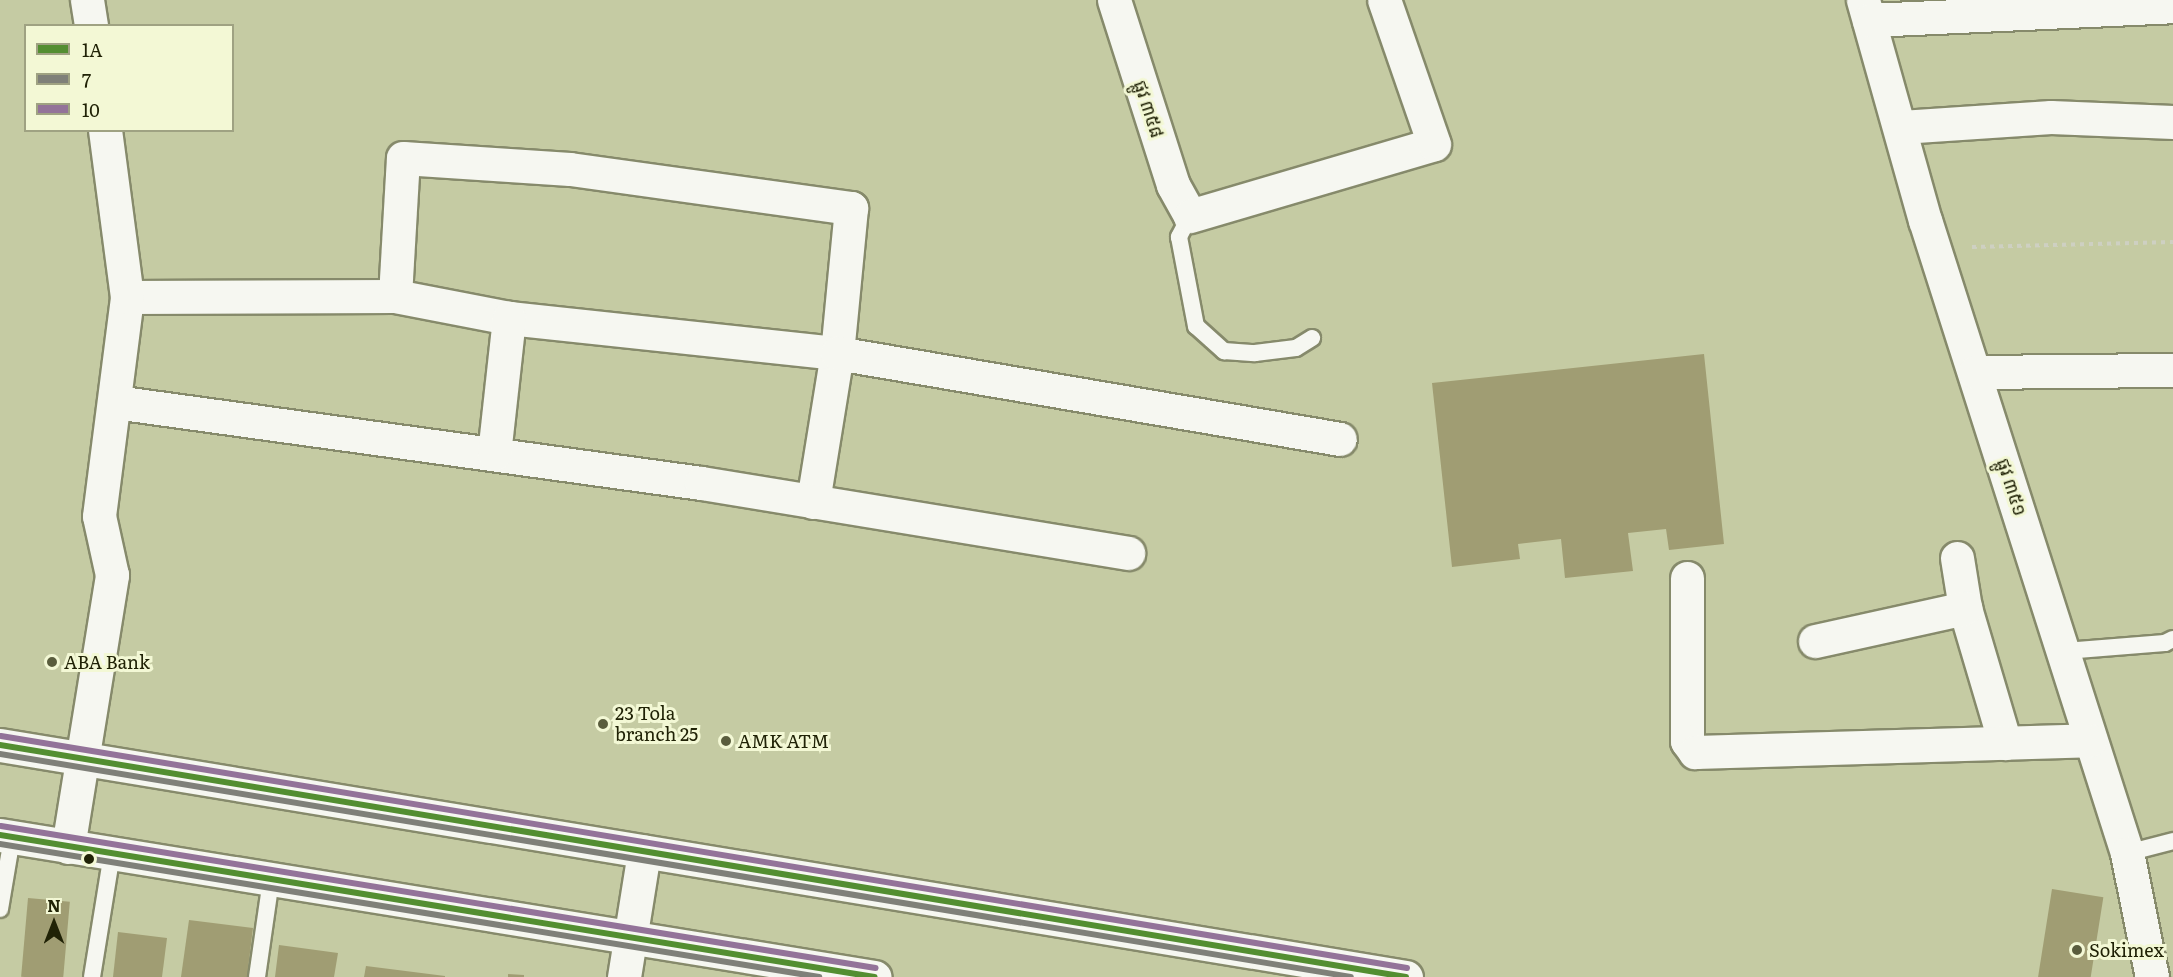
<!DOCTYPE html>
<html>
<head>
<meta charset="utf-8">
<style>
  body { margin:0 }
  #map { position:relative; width:2173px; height:977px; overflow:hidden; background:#c5cba3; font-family:Literata,"Noto Sans Khmer",serif }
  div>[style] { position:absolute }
  .building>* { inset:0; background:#a09d73; transform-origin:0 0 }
  .path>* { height:4px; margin-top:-2px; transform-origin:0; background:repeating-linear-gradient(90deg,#ced0c2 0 4.5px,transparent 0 9px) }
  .roads { filter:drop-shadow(2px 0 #868a6b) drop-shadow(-2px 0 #868a6b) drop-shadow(0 2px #868a6b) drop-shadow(0 -2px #868a6b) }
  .service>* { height:16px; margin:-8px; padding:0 8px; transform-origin:8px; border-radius:8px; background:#f6f7f1 }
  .minor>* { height:33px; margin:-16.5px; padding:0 16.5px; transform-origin:16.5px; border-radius:16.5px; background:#f6f7f1 }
  .trunk>* { height:33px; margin:-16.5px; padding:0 16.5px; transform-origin:16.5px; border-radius:16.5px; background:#f6f7f1 }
  .bus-1>* { height:6px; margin:-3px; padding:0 3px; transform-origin:3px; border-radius:3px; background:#538e31 }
  .bus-2>* { height:6px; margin:-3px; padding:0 3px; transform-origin:3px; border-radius:3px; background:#7f8079 }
  .bus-3>* { height:6px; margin:-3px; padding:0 3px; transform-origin:3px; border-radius:3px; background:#937399 }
  .dots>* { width:16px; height:16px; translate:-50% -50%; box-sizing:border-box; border:3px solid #f3f8d5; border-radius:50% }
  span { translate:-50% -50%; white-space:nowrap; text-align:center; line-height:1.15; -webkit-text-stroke:6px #f3f8d5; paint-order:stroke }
  .street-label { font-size:18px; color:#202206 }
  .poi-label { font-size:18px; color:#202206 }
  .left { translate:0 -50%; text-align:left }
  .legend { position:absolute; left:24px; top:24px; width:210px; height:108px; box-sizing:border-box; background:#f3f8d5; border:2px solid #9fa282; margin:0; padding:8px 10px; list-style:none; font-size:18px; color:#202206 }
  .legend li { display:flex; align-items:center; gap:12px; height:30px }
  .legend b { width:30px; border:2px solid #9fa282 }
  .north { position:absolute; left:24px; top:893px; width:60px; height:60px; -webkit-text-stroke:4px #f3f8d5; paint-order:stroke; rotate:0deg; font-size:16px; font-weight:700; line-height:24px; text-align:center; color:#202206 }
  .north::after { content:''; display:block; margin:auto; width:21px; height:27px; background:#202206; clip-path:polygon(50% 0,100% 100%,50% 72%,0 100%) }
</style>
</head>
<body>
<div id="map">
  <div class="building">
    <i style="clip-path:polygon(1704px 354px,1724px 544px,1669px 550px,1666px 529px,1628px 533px,1633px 571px,1565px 578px,1561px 539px,1518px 544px,1520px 559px,1452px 567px,1432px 383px)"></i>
    <i style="left:2052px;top:889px;width:52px;height:89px;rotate:9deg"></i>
    <i style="left:28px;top:898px;width:42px;height:79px;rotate:5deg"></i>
    <i style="clip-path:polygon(189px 920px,253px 928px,247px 977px,181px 977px)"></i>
    <i style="clip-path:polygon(118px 932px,167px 938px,162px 977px,113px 977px)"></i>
    <i style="clip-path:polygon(279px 945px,338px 953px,334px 977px,275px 977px)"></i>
    <i style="clip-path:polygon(366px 966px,445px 976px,445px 977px,364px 977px)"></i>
    <i style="clip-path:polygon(508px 974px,524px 975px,524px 977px,508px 977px)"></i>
  </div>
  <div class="path">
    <i style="left:1972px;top:247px;width:201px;rotate:-1.4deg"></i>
  </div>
  <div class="roads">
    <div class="service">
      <i style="left:1190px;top:216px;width:24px;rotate:118deg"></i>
      <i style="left:1179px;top:237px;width:91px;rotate:79.2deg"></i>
      <i style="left:1196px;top:326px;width:38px;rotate:42deg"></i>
      <i style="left:1224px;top:351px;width:31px;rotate:4deg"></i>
      <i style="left:1255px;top:353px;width:41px;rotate:-7deg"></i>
      <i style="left:1296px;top:348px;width:19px;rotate:-32deg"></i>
      <i style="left:2065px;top:651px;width:100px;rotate:-4.6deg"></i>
      <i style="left:2165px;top:643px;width:9px;rotate:-27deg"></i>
      <i style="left:2127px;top:853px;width:48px;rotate:-14.6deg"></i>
      <i style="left:0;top:909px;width:72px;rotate:-80.4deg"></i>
      <i style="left:92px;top:977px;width:125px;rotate:-80.8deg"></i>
      <i style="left:257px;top:977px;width:98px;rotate:-81.8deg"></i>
    </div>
    <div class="minor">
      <i style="left:87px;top:0;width:26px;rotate:81deg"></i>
      <i style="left:1114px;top:0;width:194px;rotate:72.3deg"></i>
      <i style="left:1173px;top:185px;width:35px;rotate:61deg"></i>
      <i style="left:1190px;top:216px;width:254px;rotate:-16.4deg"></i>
      <i style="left:1434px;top:144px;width:152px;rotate:-109.1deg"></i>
      <i style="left:1863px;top:0;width:229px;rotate:74.3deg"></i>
      <i style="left:1925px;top:220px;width:664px;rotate:72.3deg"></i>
      <i style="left:2127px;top:853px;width:126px;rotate:78.6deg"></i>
      <i style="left:1869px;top:20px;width:304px;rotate:-2.6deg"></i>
      <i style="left:1901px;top:127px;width:150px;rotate:-3.8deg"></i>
      <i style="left:2051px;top:117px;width:122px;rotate:2.3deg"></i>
      <i style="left:395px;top:296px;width:138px;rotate:-86.7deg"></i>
      <i style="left:403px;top:158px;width:167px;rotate:3.8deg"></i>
      <i style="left:570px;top:169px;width:284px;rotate:7.9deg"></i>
      <i style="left:851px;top:208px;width:146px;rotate:95.5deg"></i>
      <i style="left:837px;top:353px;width:151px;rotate:99.2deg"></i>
      <i style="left:127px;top:297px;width:268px;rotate:-0.2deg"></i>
      <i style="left:395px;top:296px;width:116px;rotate:10.9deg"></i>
      <i style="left:509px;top:318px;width:330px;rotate:6.1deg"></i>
      <i style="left:837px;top:353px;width:510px;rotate:9.7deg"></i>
      <i style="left:1975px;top:372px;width:198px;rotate:-0.6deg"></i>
      <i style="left:115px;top:402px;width:592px;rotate:7.87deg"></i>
      <i style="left:701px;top:483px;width:433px;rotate:9.3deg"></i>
      <i style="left:494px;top:454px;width:137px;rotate:-83.7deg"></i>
      <i style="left:1957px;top:558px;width:51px;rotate:80.9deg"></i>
      <i style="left:1965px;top:608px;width:141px;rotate:73.5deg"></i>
      <i style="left:1687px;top:578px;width:163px;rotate:90deg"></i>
      <i style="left:1687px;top:741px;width:14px;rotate:54deg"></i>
      <i style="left:1695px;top:752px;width:395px;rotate:-1.7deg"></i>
      <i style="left:1815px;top:641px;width:154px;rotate:-12.4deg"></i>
      <i style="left:68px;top:847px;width:276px;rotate:-80.8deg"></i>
      <i style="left:112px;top:575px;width:60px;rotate:-102.4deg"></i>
      <i style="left:99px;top:516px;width:221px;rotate:-82.7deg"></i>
      <i style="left:127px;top:297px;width:168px;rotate:-97.5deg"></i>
      <i style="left:624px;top:977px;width:127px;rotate:-80.9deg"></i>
    </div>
    <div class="trunk">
      <i style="left:0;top:745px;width:1425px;rotate:9.37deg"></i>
      <i style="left:0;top:835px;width:886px;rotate:9.22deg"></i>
    </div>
  </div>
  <div class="bus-1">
    <i style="left:0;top:745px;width:1425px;rotate:9.37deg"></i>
    <i style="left:0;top:835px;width:886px;rotate:9.22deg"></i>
  </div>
  <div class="bus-2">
    <i style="left:0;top:754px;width:1369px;rotate:9.37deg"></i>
    <i style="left:0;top:844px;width:830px;rotate:9.22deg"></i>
  </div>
  <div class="bus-3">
    <i style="left:1px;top:736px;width:1425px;rotate:9.37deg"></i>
    <i style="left:1px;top:826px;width:886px;rotate:9.22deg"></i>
  </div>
  <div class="dots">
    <i style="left:52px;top:662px;background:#5a5d3d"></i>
    <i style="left:603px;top:724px;background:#5a5d3d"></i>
    <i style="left:726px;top:741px;background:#5a5d3d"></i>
    <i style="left:89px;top:859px;background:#202206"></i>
    <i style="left:2077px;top:950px;background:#5a5d3d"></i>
  </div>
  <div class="street-label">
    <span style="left:1149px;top:109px;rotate:72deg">ផ្លូវ ៣៥៨</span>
    <span style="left:2012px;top:487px;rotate:72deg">ផ្លូវ ៣៥១</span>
  </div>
  <div class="poi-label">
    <span class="left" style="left:64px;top:662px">ABA Bank</span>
    <span class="left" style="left:615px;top:724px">23 Tola<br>branch 25</span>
    <span class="left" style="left:738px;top:741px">AMK ATM</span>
    <span class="left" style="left:2089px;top:950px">Sokimex</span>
  </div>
  <ul class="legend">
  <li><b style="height:8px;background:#538e31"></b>1A</li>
  <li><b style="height:8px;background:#7f8079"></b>7</li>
  <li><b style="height:8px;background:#937399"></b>10</li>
  </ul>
  <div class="north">N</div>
</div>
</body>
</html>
